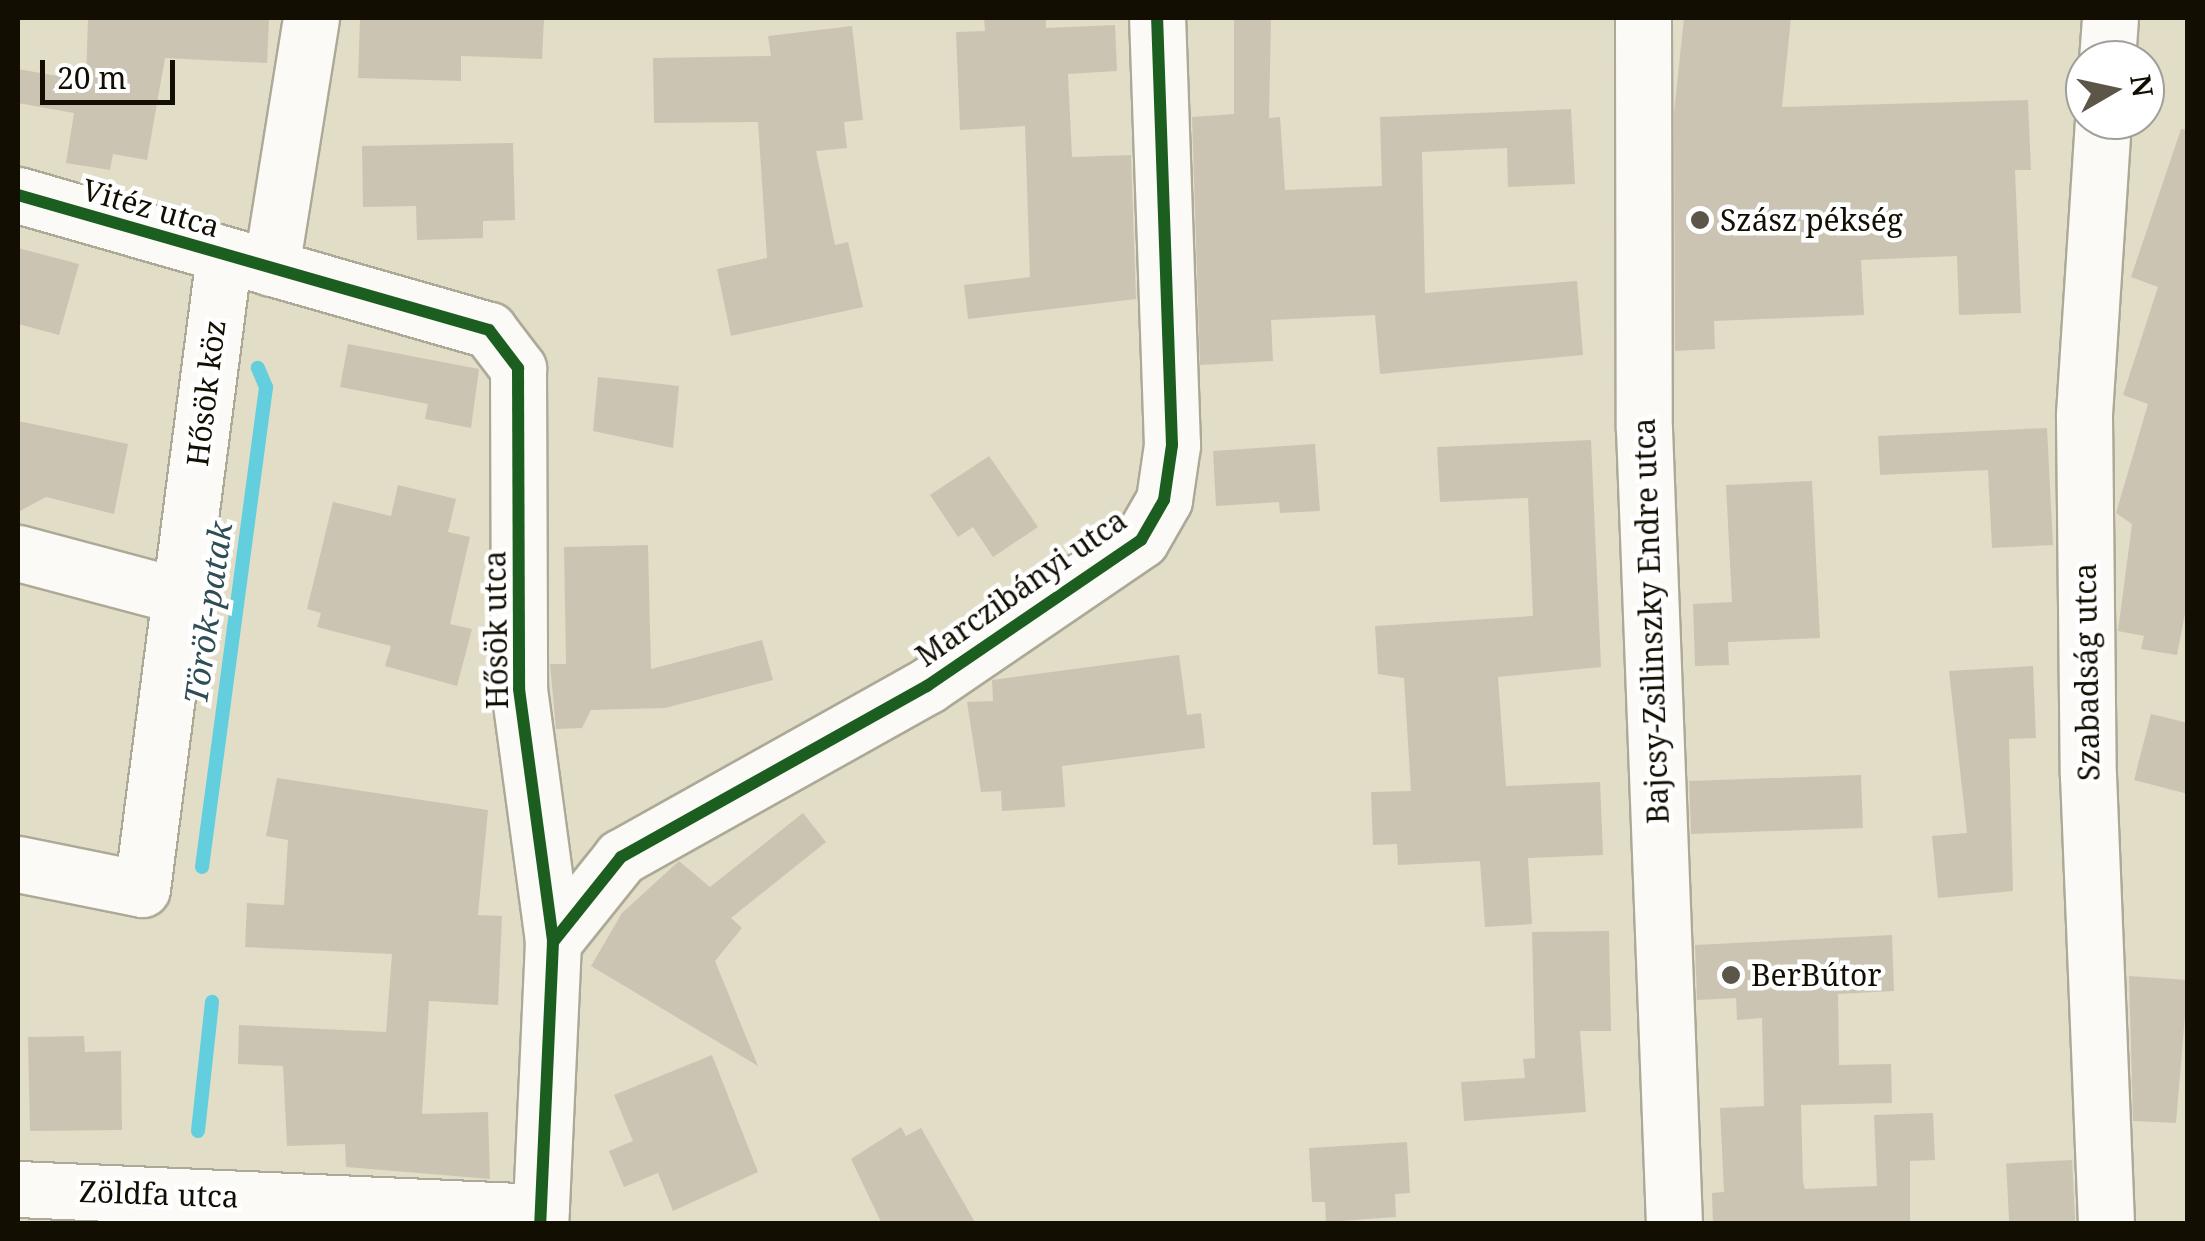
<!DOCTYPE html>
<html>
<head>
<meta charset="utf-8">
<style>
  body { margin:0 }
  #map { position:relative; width:2205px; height:1241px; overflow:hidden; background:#e2ddc6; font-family:"Noto Serif",serif }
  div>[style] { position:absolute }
  .stream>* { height:14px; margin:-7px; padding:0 7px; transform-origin:7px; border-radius:7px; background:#62cede }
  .building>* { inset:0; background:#cbc4b3; transform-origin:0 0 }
  .roads { filter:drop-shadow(2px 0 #ada997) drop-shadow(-2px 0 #ada997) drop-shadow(0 2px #ada997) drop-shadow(0 -2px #ada997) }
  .minor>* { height:55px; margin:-27.5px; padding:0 27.5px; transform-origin:27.5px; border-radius:27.5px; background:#fbfaf6 }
  .cycleway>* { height:12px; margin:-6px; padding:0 6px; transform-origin:6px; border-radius:6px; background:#1b5e20 }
  .dots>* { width:28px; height:28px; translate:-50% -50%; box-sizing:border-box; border:5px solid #fff; border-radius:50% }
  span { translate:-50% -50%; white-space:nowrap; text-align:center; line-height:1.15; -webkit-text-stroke:9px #fff; paint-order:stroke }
  .street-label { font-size:30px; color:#120e02 }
  .poi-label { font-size:30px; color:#120e02 }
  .left { translate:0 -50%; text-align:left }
  .water-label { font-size:32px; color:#2e4d54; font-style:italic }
  .frame { position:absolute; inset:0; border:20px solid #120e02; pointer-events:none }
  .north { position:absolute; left:2065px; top:40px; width:100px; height:100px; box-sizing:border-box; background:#fff; border:2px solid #a09f9a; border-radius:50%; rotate:81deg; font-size:28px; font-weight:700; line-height:40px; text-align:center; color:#120e02 }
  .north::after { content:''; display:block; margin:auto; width:35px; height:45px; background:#5b5647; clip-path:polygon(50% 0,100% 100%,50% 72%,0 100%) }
  .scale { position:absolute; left:40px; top:60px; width:135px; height:45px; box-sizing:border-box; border:5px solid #120e02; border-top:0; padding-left:12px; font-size:30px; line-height:35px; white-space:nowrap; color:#120e02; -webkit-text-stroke:8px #fff; paint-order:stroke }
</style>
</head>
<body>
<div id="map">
  <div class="stream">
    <i style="left:202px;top:867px;width:484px;rotate:-82.4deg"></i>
    <i style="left:266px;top:387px;width:21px;rotate:-113deg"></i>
    <i style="left:198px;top:1131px;width:130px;rotate:-83.8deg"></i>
  </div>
  <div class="building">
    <i style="clip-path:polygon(88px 18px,269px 18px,267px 63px,165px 58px,147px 160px,113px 154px,110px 170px,66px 163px,74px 113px,18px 103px,18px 69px,86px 81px)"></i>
    <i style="clip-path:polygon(360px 18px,544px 19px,542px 59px,461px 56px,461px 81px,358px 78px)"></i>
    <i style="clip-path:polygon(984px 18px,1046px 18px,1046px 28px,1115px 25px,1117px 71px,1068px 74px,1072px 157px,1131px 155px,1136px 299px,968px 319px,964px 285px,1030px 277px,1025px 126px,960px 130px,956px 32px,985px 31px)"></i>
    <i style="clip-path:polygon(1234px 18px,1271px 18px,1269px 118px,1280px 117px,1285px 190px,1382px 186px,1380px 117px,1571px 109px,1575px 184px,1508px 187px,1507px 148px,1422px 152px,1425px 293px,1577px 281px,1583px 355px,1380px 374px,1375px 315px,1271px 320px,1273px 361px,1200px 365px,1192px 117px,1234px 114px)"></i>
    <i style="clip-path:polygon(1684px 18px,1791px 18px,1782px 107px,2028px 100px,2031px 170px,2015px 170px,2021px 313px,1959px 315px,1957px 256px,1861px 260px,1864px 315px,1714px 321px,1715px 349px,1675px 351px,1674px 112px)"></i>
    <i style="clip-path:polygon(852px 26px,863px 120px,844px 122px,847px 148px,816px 151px,835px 245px,848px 242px,863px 307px,731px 336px,717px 269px,767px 258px,758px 122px,654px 123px,653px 58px,771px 56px,768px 36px)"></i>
    <i style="clip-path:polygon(2181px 129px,2188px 130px,2188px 598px,2177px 655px,2141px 649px,2144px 636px,2118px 631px,2132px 524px,2116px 513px,2148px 404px,2123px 395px,2158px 287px,2131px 277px)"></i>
    <i style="clip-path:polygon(513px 143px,515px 220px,483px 221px,483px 238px,417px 240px,416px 206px,363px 207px,362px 146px)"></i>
    <i style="clip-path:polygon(18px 248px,79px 264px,59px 335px,18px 324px)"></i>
    <i style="clip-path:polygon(348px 344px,479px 369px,471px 428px,425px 419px,428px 404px,340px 387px)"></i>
    <i style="clip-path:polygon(598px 377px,679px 386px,673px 448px,593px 431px)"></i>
    <i style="clip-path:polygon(18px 421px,128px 444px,114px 514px,46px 497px,18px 512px)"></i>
    <i style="clip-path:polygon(2047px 428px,2053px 545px,1992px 548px,1988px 470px,1880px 475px,1878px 436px)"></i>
    <i style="clip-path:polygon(1591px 440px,1601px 667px,1498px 677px,1506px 786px,1600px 782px,1603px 855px,1528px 858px,1532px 924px,1485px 927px,1480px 861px,1398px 865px,1397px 844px,1373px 845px,1371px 792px,1411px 791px,1404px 678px,1378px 674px,1375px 626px,1533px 616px,1528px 498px,1440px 502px,1437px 447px)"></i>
    <i style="clip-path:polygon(1315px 444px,1320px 511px,1280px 513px,1279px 502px,1216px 506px,1213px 451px)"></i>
    <i style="clip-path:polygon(989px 456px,1038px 527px,993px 557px,973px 527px,958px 537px,930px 495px)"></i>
    <i style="clip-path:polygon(1812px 481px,1820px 638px,1728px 642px,1729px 665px,1695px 666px,1693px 604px,1732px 602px,1726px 485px)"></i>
    <i style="clip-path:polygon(398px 485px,456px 499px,448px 532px,470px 537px,450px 624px,472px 629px,457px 686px,385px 666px,391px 646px,317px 627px,321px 613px,307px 609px,333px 502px,391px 516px)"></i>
    <i style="clip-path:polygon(648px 545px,651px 669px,762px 640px,773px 680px,665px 708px,591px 710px,582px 728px,556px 729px,550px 664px,566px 664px,564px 547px)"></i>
    <i style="clip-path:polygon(1179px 655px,1187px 715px,1201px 713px,1205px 748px,1062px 766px,1065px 807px,1002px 811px,1001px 791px,981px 792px,967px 702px,993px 701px,992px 680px)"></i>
    <i style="clip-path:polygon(2033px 666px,2036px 738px,2009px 739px,2013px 891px,1938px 898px,1932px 836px,1967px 833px,1949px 671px)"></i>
    <i style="clip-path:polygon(2151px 714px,2188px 723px,2188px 794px,2134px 780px)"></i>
    <i style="left:1861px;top:775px;width:53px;height:172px;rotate:88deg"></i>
    <i style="clip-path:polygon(277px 778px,488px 810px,478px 915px,502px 916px,498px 1005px,429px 1001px,422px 1114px,488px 1112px,490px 1179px,346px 1167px,345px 1144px,287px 1146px,283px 1066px,238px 1064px,239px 1025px,386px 1032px,392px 954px,245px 947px,247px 903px,284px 905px,288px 840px,266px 836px)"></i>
    <i style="clip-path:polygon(803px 813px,826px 842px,731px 918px,742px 928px,715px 961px,758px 1066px,591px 966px,622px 913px,679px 861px,710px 887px)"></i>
    <i style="clip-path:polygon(1609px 931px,1611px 1031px,1580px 1031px,1586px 1112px,1464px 1121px,1461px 1082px,1525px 1078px,1523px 1059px,1535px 1058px,1532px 932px)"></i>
    <i style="clip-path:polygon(1892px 935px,1894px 991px,1838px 994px,1839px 1065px,1891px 1064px,1892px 1103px,1801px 1105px,1803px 1182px,1805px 1189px,1877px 1186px,1874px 1115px,1933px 1113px,1935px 1160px,1910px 1161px,1910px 1224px,1713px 1224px,1712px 1193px,1724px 1192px,1720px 1108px,1764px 1106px,1762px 1018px,1737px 1020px,1736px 998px,1697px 1000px,1695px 945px)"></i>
    <i style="clip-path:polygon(2129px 976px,2188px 980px,2176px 1123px,2133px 1121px)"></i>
    <i style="clip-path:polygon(84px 1036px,85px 1052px,121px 1051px,122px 1130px,30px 1131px,28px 1037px)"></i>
    <i style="clip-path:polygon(712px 1055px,758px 1172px,673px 1211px,658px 1173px,624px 1187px,609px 1151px,633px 1141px,614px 1095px)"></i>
    <i style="clip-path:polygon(901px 1127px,906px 1136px,921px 1128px,976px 1224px,882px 1224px,851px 1159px)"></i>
    <i style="clip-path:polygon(1407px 1142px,1410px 1193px,1395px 1194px,1396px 1217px,1326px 1222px,1325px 1202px,1312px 1202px,1309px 1148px)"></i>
    <i style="left:2072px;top:1160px;width:64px;height:66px;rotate:87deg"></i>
  </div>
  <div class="roads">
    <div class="minor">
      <i style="left:1643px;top:18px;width:411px;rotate:89.9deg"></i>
      <i style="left:1644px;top:429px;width:796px;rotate:87.84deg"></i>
      <i style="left:2107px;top:60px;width:42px;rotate:-85.9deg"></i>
      <i style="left:2103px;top:120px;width:297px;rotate:93.7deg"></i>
      <i style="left:2084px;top:416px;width:359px;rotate:89.4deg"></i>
      <i style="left:2088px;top:775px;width:449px;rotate:87.7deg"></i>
      <i style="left:18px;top:195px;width:490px;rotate:16deg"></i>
      <i style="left:489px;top:330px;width:48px;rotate:52.7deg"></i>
      <i style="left:518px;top:368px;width:321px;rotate:89.8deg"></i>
      <i style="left:519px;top:689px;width:255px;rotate:82.3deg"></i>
      <i style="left:553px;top:942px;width:282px;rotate:92.6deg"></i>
      <i style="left:271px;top:268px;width:253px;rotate:-80.9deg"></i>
      <i style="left:18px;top:553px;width:168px;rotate:14.9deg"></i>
      <i style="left:18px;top:864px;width:126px;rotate:11.4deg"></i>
      <i style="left:142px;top:889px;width:639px;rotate:-82.63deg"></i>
      <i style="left:553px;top:942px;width:109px;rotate:-51.3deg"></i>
      <i style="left:621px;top:857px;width:351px;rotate:-29.2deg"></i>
      <i style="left:927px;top:686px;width:259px;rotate:-34.3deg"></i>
      <i style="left:1141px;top:540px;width:46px;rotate:-60.1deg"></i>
      <i style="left:1164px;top:500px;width:56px;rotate:-81.7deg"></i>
      <i style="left:1172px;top:445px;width:427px;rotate:-92deg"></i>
      <i style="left:18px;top:1189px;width:523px;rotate:2.52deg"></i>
    </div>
  </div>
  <div class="cycleway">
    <i style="left:18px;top:195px;width:490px;rotate:16deg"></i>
    <i style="left:489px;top:330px;width:48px;rotate:52.7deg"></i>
    <i style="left:518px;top:368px;width:321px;rotate:89.8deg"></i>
    <i style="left:519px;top:689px;width:255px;rotate:82.3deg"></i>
    <i style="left:553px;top:942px;width:282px;rotate:92.6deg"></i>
    <i style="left:553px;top:942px;width:109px;rotate:-51.3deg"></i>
    <i style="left:621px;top:857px;width:351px;rotate:-29.2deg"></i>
    <i style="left:927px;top:686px;width:259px;rotate:-34.3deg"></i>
    <i style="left:1141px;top:540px;width:46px;rotate:-60.1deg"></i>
    <i style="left:1164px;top:500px;width:56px;rotate:-81.7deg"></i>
    <i style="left:1172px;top:445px;width:427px;rotate:-92deg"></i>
  </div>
  <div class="dots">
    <i style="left:1700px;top:220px;background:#5b5647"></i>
    <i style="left:1731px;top:975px;background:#5b5647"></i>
  </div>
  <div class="street-label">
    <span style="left:151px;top:208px;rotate:16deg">Vitéz utca</span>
    <span style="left:206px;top:393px;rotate:-83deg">Hősök köz</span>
    <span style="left:1021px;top:588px;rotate:-35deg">Marczibányi utca</span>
    <span style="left:1651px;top:621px;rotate:-92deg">Bajcsy-Zsilinszky Endre utca</span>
    <span style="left:496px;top:630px;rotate:-91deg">Hősök utca</span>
    <span style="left:2087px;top:672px;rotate:-91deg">Szabadság utca</span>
    <span style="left:159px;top:1194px;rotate:2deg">Zöldfa utca</span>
  </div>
  <div class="poi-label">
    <span class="left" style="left:1720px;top:220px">Szász pékség</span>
    <span class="left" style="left:1751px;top:975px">BerBútor</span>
  </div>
  <div class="water-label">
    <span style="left:208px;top:613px;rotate:-82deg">Török-patak</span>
  </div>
  <div class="frame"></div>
  <div class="north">N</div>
  <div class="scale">20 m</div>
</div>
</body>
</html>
